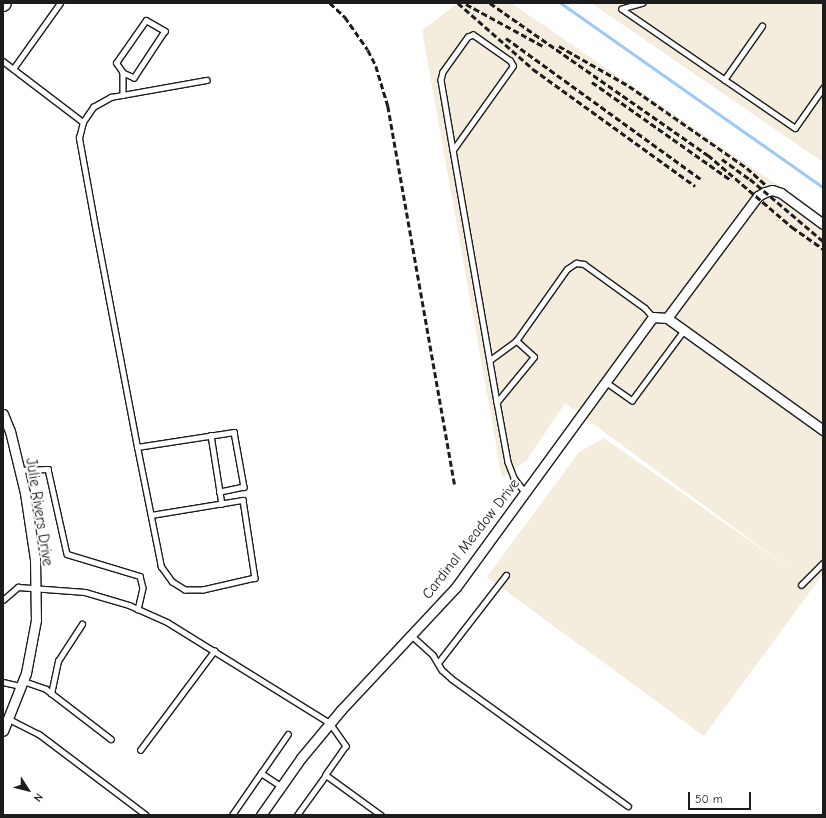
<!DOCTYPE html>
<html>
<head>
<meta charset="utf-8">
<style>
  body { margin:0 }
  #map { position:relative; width:826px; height:818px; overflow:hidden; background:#fff; font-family:"Comic Neue",sans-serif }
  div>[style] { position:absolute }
  .built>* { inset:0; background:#f4edde }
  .stream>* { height:2.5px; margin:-1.25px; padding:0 1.25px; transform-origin:1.25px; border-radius:1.25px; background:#9cc9f6 }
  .roads { filter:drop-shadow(1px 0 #1c1c1c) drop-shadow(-1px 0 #1c1c1c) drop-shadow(0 1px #1c1c1c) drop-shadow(0 -1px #1c1c1c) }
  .lane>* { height:4.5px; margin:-2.25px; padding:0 2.25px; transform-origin:2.25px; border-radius:2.25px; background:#fff }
  .street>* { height:9px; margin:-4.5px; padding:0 4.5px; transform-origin:4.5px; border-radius:4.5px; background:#fff }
  .secondary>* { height:13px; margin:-6.5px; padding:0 6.5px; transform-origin:6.5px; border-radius:6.5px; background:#fff }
  .rail>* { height:2.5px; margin-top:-1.25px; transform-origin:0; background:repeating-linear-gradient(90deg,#1c1c1c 0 6px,transparent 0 9px) }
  span { translate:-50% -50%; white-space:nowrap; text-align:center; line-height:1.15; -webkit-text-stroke:4px #fff; paint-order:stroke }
  .street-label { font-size:15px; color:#1c1c1c }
  .frame { position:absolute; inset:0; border:4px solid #1c1c1c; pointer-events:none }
  .north { position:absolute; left:8px; top:770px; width:40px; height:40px; -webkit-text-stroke:3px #fff; paint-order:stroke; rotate:126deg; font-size:11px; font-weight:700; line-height:16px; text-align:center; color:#1c1c1c }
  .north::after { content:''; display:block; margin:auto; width:14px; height:18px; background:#1c1c1c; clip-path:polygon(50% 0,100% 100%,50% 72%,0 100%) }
  .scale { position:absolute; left:688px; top:792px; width:63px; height:18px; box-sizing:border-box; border:2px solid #1c1c1c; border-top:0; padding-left:5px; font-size:12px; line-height:14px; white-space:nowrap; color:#1c1c1c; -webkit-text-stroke:3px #fff; paint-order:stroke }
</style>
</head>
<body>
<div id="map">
  <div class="built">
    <i style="clip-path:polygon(458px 3px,511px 3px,823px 216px,823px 574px,704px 736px,487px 577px,579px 452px,604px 438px,790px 569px,565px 403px,527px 460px,502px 478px,422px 30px)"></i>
    <i style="clip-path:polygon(591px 3px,823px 3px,823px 162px)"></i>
  </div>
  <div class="stream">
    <i style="left:561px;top:3px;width:320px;rotate:35.1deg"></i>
  </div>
  <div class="roads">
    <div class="lane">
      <i style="left:643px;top:3px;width:22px;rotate:164deg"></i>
      <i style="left:622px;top:9px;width:210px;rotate:34.5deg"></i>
      <i style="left:795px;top:128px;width:49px;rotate:-55deg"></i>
      <i style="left:146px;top:20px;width:22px;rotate:30deg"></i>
      <i style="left:165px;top:31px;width:56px;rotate:123.4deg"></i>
      <i style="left:134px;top:78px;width:12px;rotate:-156deg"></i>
      <i style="left:123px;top:73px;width:12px;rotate:-125deg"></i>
      <i style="left:116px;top:63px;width:52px;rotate:-55.1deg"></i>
      <i style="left:3px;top:61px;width:101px;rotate:37.3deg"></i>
      <i style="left:13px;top:69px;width:81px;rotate:-54.5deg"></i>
      <i style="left:123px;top:73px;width:22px;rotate:90deg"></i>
      <i style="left:724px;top:80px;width:66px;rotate:-54.9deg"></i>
      <i style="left:453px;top:150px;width:103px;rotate:-54.5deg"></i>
      <i style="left:513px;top:66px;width:6px;rotate:-121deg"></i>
      <i style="left:510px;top:61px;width:45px;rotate:-144.9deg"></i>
      <i style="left:473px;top:35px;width:5px;rotate:158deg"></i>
      <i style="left:468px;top:37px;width:43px;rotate:125.5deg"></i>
      <i style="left:443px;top:72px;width:8px;rotate:104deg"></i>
      <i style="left:441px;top:80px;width:71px;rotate:80.3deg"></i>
      <i style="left:453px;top:150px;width:256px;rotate:80.1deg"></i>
      <i style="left:497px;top:402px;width:61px;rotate:79.6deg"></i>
      <i style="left:508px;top:462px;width:17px;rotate:69deg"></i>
      <i style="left:514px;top:478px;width:18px;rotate:52deg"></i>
      <i style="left:490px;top:360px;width:32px;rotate:-36deg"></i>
      <i style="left:516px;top:341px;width:88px;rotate:-54.7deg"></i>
      <i style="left:567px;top:269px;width:11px;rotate:-34deg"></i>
      <i style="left:576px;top:263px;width:8px;rotate:7deg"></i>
      <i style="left:584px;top:264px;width:75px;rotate:35.8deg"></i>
      <i style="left:645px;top:308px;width:12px;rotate:48deg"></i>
      <i style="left:606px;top:382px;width:32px;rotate:35deg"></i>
      <i style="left:632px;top:400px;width:87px;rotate:-53.4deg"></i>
      <i style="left:497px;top:402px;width:58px;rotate:-50.6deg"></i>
      <i style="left:534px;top:357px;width:24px;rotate:-138deg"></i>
      <i style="left:211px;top:435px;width:58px;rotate:81deg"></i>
      <i style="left:137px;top:447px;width:98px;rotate:-8.8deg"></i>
      <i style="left:234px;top:432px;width:56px;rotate:79.7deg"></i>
      <i style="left:244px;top:487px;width:25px;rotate:168deg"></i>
      <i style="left:220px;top:492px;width:12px;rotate:81deg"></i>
      <i style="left:19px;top:470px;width:29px;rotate:-2deg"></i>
      <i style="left:48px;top:469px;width:87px;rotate:77.4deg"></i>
      <i style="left:67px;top:554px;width:76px;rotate:16.8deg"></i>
      <i style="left:140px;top:576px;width:12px;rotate:76deg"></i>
      <i style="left:143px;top:588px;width:22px;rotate:103deg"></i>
      <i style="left:151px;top:515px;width:93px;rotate:-9.3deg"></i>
      <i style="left:243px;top:500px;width:79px;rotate:81.3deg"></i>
      <i style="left:255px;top:578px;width:53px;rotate:167deg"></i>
      <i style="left:203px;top:590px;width:18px;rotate:180deg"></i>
      <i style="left:185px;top:590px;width:15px;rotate:-148deg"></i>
      <i style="left:172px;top:582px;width:19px;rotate:-126deg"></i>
      <i style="left:161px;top:567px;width:122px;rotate:-101.3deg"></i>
      <i style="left:137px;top:447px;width:219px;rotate:-100.8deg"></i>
      <i style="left:96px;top:232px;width:96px;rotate:-100.3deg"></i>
      <i style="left:79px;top:138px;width:16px;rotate:-76deg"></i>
      <i style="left:83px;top:122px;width:18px;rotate:-56deg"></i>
      <i style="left:93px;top:107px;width:21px;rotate:-29deg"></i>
      <i style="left:111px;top:97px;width:97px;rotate:-10.1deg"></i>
      <i style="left:801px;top:585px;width:31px;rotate:-45deg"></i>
      <i style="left:3px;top:600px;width:20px;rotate:-41deg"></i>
      <i style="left:18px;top:587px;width:67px;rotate:4.3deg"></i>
      <i style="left:85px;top:592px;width:46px;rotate:16.5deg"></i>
      <i style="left:129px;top:605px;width:42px;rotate:24.1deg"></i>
      <i style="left:167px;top:622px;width:192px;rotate:31.8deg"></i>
      <i style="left:330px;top:723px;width:28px;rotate:55deg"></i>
      <i style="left:346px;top:746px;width:35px;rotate:125deg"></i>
      <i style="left:326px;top:775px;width:68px;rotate:36deg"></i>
      <i style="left:411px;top:635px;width:30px;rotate:42deg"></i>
      <i style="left:433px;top:655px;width:17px;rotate:59deg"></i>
      <i style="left:442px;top:670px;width:13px;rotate:42deg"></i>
      <i style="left:452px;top:679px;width:217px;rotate:35.8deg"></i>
      <i style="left:438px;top:663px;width:111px;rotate:-52.3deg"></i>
      <i style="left:23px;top:681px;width:24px;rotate:19deg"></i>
      <i style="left:46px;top:689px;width:82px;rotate:37.6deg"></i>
      <i style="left:3px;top:682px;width:18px;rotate:13deg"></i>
      <i style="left:51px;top:694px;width:34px;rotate:-78deg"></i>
      <i style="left:58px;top:661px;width:44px;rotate:-57deg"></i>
      <i style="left:9px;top:719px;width:34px;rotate:27deg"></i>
      <i style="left:39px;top:734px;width:134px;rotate:37.1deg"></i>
      <i style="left:140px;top:750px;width:124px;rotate:-53.2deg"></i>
      <i style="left:261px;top:773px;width:47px;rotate:-55.3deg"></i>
      <i style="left:232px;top:815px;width:51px;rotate:-55.4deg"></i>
      <i style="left:261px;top:773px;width:24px;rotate:33deg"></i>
      <i style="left:297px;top:815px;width:49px;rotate:-54.1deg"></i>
    </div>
    <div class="street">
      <i style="left:667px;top:318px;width:152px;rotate:-53.3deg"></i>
      <i style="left:758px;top:196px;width:8px;rotate:-30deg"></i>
      <i style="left:765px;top:192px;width:7px;rotate:-16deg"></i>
      <i style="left:772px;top:190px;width:9px;rotate:18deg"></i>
      <i style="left:781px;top:193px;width:52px;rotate:36.4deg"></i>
      <i style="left:3px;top:414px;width:18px;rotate:68deg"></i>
      <i style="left:10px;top:431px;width:64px;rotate:76.4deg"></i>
      <i style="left:25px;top:493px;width:67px;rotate:81.4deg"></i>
      <i style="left:35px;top:559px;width:61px;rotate:89.1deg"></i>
      <i style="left:36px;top:620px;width:54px;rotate:100.7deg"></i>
      <i style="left:26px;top:673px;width:62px;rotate:111.6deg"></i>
      <i style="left:261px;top:815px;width:70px;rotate:-54.9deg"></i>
      <i style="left:301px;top:758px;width:62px;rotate:-50.2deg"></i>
      <i style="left:341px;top:710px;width:168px;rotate:-46.9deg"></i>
      <i style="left:456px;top:587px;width:334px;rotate:-53.9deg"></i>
      <i style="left:653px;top:317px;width:14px;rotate:4deg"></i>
      <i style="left:667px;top:318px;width:192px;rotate:35.7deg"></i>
    </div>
    <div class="secondary">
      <i style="left:3px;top:4px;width:1px;rotate:-45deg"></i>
    </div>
  </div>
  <div class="rail">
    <i style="left:330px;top:3px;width:21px;rotate:43deg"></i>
    <i style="left:345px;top:17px;width:40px;rotate:55.1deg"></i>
    <i style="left:368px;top:50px;width:18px;rotate:63deg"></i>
    <i style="left:376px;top:66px;width:42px;rotate:73.3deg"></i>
    <i style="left:388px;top:106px;width:387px;rotate:80deg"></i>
    <i style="left:458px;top:3px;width:100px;rotate:41.3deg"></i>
    <i style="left:533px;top:69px;width:200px;rotate:35.8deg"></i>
    <i style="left:490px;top:3px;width:266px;rotate:34.9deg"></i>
    <i style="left:708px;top:155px;width:111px;rotate:40.6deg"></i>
    <i style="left:792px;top:227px;width:38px;rotate:35deg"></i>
    <i style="left:466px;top:4px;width:88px;rotate:28.6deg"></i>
    <i style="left:506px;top:38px;width:241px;rotate:35.9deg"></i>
    <i style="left:559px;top:46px;width:81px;rotate:29.7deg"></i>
    <i style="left:629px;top:86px;width:144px;rotate:34.8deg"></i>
    <i style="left:747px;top:168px;width:25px;rotate:42deg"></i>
    <i style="left:592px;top:82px;width:170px;rotate:35.2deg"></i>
    <i style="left:722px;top:159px;width:34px;rotate:36deg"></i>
    <i style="left:750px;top:179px;width:96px;rotate:40.3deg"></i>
  </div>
  <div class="street-label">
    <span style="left:39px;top:512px;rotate:81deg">Julie Rivers Drive</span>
    <span style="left:471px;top:539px;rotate:-52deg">Cardinal Meadow Drive</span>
  </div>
  <div class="frame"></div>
  <div class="north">N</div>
  <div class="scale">50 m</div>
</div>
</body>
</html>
